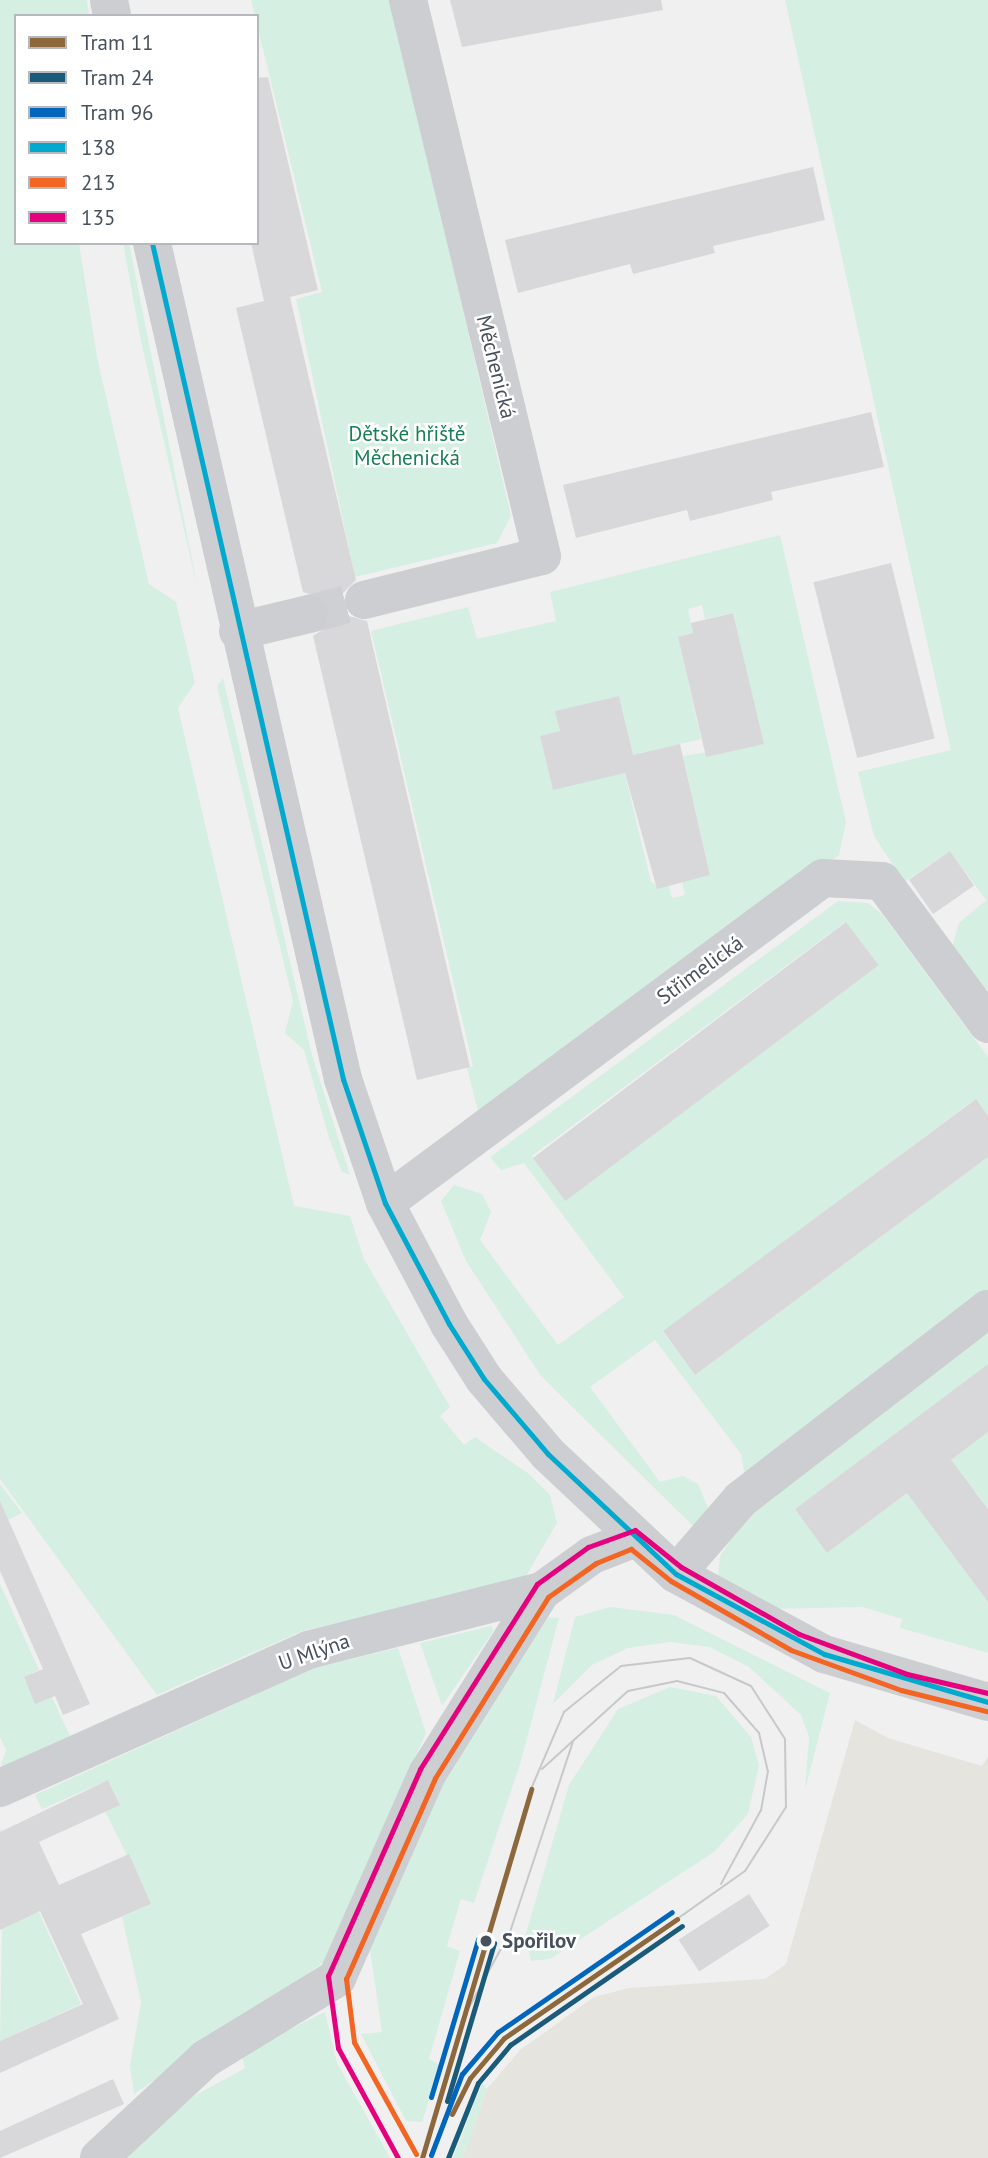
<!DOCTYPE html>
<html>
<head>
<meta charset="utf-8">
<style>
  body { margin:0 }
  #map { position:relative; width:988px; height:2158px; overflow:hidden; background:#f1f0f0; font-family:"PT Sans",sans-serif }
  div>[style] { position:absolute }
  .commercial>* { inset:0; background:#e5e4de }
  .green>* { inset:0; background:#d5efe2 }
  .building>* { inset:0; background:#d8d8db; transform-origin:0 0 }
  .minor-tunnel>* { height:38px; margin-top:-19px; transform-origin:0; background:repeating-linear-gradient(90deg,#cfd0d3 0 38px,transparent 0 57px) }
  .minor>* { height:38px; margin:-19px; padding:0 19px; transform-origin:19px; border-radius:19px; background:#ccced1 }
  .tram>* { height:2px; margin:-1px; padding:0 1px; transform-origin:1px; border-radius:1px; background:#c6c8ca }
  .bus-1>* { height:5px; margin:-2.5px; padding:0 2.5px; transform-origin:2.5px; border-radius:2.5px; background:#00a9ce }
  .bus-2>* { height:5px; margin:-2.5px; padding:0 2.5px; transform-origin:2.5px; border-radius:2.5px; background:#f26522 }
  .bus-3>* { height:5px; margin:-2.5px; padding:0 2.5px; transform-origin:2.5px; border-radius:2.5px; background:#e5007d }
  .tram-1>* { height:5px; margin:-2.5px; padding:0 2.5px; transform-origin:2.5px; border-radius:2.5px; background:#8c683c }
  .tram-2>* { height:5px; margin:-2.5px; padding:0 2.5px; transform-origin:2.5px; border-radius:2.5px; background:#1a5a7b }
  .tram-3>* { height:5px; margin:-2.5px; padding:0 2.5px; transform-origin:2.5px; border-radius:2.5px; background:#0065bd }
  .dots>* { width:19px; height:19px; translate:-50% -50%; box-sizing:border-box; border:4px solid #fff; border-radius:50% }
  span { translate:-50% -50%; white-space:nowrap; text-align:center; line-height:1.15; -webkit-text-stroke:5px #fff; paint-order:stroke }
  .street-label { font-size:21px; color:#47515d }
  .park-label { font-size:21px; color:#177f55 }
  .stop-label { font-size:21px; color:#47515d; font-weight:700 }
  .left { translate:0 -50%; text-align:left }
  .legend { position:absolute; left:14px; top:14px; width:245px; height:231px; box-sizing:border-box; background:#fff; border:2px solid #b5b9be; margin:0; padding:9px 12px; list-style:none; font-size:21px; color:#47515d }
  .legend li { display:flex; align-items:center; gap:14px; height:35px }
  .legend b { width:35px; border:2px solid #b5b9be }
</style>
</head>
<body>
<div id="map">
  <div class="commercial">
    <i style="clip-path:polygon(855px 1720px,888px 1738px,982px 1766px,988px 1756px,988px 2158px,463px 2158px,487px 2089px,520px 2050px,594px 1997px,629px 1988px,765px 1979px,786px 1964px)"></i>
  </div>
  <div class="green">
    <i style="clip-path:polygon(0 0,87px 0,89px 16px,16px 16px,16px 243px,79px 243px,97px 357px,149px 584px,176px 602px,195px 683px,178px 708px,294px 1206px,350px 1216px,364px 1259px,450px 1407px,440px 1416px,464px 1445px,475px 1437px,529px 1474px,550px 1495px,557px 1523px,523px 1581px,302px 1631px,157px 1695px,0 1479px)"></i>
    <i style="clip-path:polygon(251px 0,391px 0,511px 516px,497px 543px,355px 577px,296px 299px,322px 292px)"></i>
    <i style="clip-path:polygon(785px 0,988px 0,988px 1001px,951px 951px,959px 923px,986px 900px,950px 851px,904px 882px,874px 836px,858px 772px,951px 750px)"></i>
    <i style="clip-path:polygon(123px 243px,129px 243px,199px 595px,141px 341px)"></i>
    <i style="clip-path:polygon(evenodd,780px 535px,846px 822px,839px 855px,478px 1111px,467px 1068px,473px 1066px,371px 631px,468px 607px,477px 639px,556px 621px,550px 592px,780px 535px,702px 605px,705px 619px,733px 613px,763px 743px,683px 756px,710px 874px,682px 881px,685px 895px,672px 898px,667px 879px,663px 888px,651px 882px,624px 770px,553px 789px,540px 736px,560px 731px,556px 711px,619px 696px,626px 724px,598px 731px,605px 762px,701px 739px,678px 637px,693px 633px,688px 609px,702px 605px)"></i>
    <i style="clip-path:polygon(223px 678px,312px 1055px,350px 1175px,342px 1172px,329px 1138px,304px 1050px,285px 1033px,293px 1001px,217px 686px)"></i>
    <i style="clip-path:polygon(evenodd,838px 901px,868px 903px,882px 914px,988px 1057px,988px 1116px,975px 1099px,663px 1332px,695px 1375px,988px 1157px,988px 1293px,745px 1476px,741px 1454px,655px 1340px,590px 1387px,660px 1482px,683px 1476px,698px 1484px,708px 1508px,696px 1529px,541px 1376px,466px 1261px,441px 1201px,454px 1185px,482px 1194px,491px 1212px,480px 1240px,558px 1345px,624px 1297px,524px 1163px,501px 1170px,490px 1157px,838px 901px,845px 922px,877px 966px,564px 1199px,532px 1156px,845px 922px)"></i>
    <i style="clip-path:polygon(988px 1325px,988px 1364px,795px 1509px,828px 1552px,988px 1432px,988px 1509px,975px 1491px,931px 1525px,988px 1602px,988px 1653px,900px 1628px,902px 1619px,863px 1607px,772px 1609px,718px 1576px,720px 1556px,746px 1516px)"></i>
    <i style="clip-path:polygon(0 1484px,22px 1513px,0 1524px)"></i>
    <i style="clip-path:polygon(0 1584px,39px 1670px,24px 1678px,36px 1703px,51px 1695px,70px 1736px,0 1768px,6px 1750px,0 1737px)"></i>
    <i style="clip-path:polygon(610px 1607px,674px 1615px,830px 1693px,805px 1790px,809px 1737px,801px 1715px,749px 1667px,709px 1647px,670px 1642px,628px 1648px,592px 1665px,553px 1704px,575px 1617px)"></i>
    <i style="clip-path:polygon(546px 1617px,559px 1618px,521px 1761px,474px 1903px,461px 1899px,447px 1946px,460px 1951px,429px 2059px,440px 2065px,422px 2122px,406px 2121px,361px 2034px,382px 2032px,369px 1943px,412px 1842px,478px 1716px)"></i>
    <i style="clip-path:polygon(491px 1626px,494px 1630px,442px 1706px,420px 1643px)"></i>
    <i style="clip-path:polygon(398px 1648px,426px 1733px,327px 1960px,134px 2094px,130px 2066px,141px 2002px,122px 1917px,151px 1904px,105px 1811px,120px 1804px,108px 1780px,42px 1809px,35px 1795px,314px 1668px)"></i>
    <i style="clip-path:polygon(670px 1687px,716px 1696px,751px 1737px,759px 1765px,748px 1814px,714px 1852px,550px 1959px,531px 1961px,525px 1937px,569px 1785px,618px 1709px)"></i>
    <i style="clip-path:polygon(0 1828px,81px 2004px,0 2041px,2px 1929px)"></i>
    <i style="clip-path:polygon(325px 2012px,337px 2063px,390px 2158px,122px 2158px,194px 2096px,245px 2068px,241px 2053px)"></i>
    <i style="clip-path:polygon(482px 2083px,487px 2089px,463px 2158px,453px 2158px)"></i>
  </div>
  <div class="building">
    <i style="clip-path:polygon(450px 0,661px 0,663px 10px,462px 47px)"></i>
    <i style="clip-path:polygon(268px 77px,318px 290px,290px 297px,356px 580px,343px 593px,343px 605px,349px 616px,367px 621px,470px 1067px,417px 1080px,313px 636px,324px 629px,330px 610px,324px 599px,303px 592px,236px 308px,264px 301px,251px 243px,257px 243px,257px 78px)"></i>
    <i style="clip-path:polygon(813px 167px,825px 220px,713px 246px,715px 253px,633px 274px,630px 264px,518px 293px,505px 240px)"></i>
    <i style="clip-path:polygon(871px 412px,884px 467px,771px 492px,773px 500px,690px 521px,687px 510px,576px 538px,563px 485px)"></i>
    <i style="left:891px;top:563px;width:181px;height:80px;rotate:76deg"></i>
    <i style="clip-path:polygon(733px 613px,764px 744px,706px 757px,678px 637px,693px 633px,691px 623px)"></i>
    <i style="clip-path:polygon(619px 696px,633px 755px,680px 744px,710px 875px,657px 889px,625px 773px,553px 790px,540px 736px,560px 731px,555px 711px)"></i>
    <i style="left:950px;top:851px;width:42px;height:50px;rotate:55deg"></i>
    <i style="left:846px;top:922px;width:54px;height:392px;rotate:53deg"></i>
    <i style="clip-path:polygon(976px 1099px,988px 1116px,988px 1157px,695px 1375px,663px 1331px)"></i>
    <i style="clip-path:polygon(988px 1364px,988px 1432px,951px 1460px,988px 1509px,988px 1602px,907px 1493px,827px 1553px,795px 1509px)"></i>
    <i style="clip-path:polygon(0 1501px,90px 1704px,63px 1715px,55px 1696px,35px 1704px,24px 1677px,43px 1669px,0 1571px)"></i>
    <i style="clip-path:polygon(108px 1780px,120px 1805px,39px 1842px,59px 1885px,129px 1854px,151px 1904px,81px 1934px,119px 2019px,0 2073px,0 2041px,83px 2004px,40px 1911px,0 1930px,0 1832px)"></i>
    <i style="left:749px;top:1894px;width:38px;height:84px;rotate:57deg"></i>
    <i style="clip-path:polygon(113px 2079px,124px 2104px,0 2158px,0 2131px)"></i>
  </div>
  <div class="minor-tunnel">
    <i style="left:309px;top:614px;width:57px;rotate:-14.3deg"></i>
  </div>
  <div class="minor">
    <i style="left:109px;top:0;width:16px;rotate:79deg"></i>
    <i style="left:152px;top:243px;width:858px;rotate:77.13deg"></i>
    <i style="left:343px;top:1079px;width:131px;rotate:71.3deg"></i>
    <i style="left:385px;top:1203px;width:137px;rotate:62.1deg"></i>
    <i style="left:449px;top:1324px;width:65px;rotate:57.5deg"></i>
    <i style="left:484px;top:1379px;width:99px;rotate:49.5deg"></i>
    <i style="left:548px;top:1454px;width:175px;rotate:43.2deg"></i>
    <i style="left:676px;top:1574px;width:168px;rotate:28.4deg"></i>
    <i style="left:824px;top:1654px;width:171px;rotate:16.3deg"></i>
    <i style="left:364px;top:600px;width:183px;rotate:-13.9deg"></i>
    <i style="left:542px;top:556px;width:572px;rotate:-103.55deg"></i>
    <i style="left:238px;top:631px;width:73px;rotate:-13.5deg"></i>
    <i style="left:385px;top:1203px;width:545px;rotate:-36.58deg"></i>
    <i style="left:823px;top:878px;width:59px;rotate:2.9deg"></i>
    <i style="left:882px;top:881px;width:178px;rotate:53.5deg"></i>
    <i style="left:676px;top:1574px;width:99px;rotate:-49.1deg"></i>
    <i style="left:741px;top:1499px;width:312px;rotate:-37.6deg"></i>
    <i style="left:0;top:1788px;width:338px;rotate:-24.1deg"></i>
    <i style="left:308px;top:1650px;width:241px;rotate:-14.2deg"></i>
    <i style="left:542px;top:1591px;width:62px;rotate:-35.8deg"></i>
    <i style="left:592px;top:1555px;width:44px;rotate:-21.3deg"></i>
    <i style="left:99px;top:2158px;width:145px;rotate:-43deg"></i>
    <i style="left:205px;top:2059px;width:155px;rotate:-31.5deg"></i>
    <i style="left:337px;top:1978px;width:223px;rotate:-66.2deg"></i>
    <i style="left:427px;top:1774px;width:216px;rotate:-57.9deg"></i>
  </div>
  <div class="tram">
    <i style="left:542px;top:1769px;width:116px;rotate:-42.2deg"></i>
    <i style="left:628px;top:1691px;width:50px;rotate:-11.5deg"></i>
    <i style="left:677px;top:1681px;width:49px;rotate:14.3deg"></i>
    <i style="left:724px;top:1693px;width:53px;rotate:48.8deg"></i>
    <i style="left:759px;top:1733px;width:39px;rotate:77deg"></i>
    <i style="left:768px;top:1771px;width:40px;rotate:100deg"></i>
    <i style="left:761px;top:1810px;width:84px;rotate:118.4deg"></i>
    <i style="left:531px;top:1789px;width:84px;rotate:-66.8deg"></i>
    <i style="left:564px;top:1712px;width:73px;rotate:-38.9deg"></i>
    <i style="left:621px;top:1666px;width:69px;rotate:-6.6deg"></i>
    <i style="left:690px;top:1658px;width:67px;rotate:24.7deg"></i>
    <i style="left:751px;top:1686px;width:63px;rotate:57.3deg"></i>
    <i style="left:785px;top:1739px;width:68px;rotate:89.2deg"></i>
    <i style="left:786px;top:1807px;width:76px;rotate:122.6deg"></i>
    <i style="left:745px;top:1871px;width:83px;rotate:144.8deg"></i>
    <i style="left:461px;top:2022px;width:102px;rotate:-61.4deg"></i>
    <i style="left:510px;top:1932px;width:200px;rotate:-71.7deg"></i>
  </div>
  <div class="bus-1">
    <i style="left:152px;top:243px;width:858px;rotate:77.13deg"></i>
    <i style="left:343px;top:1079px;width:131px;rotate:71.3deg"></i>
    <i style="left:385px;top:1203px;width:137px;rotate:62.1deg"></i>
    <i style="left:449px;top:1324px;width:65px;rotate:57.5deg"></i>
    <i style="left:484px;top:1379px;width:99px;rotate:49.5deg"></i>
    <i style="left:548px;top:1454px;width:175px;rotate:43.2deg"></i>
    <i style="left:676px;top:1574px;width:168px;rotate:28.4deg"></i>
    <i style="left:824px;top:1654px;width:171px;rotate:16.3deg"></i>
  </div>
  <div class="bus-2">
    <i style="left:416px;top:2154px;width:128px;rotate:-119deg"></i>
    <i style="left:354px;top:2042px;width:64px;rotate:-97.2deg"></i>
    <i style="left:346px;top:1979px;width:220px;rotate:-66.1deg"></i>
    <i style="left:435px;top:1778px;width:213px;rotate:-58deg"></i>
    <i style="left:548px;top:1597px;width:59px;rotate:-35.3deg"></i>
    <i style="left:596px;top:1563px;width:38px;rotate:-22deg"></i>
    <i style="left:631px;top:1549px;width:51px;rotate:38.7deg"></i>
    <i style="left:671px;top:1581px;width:138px;rotate:29.9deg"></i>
    <i style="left:791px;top:1650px;width:117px;rotate:20deg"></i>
    <i style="left:901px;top:1690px;width:88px;rotate:13.9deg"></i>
  </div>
  <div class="bus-3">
    <i style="left:398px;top:2158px;width:125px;rotate:-118.6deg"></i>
    <i style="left:338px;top:2048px;width:73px;rotate:-97.9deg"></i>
    <i style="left:328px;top:1976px;width:227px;rotate:-66deg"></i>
    <i style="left:420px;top:1769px;width:219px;rotate:-57.7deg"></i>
    <i style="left:537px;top:1584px;width:63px;rotate:-36deg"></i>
    <i style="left:588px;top:1547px;width:50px;rotate:-19.9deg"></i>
    <i style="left:635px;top:1530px;width:59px;rotate:38.8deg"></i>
    <i style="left:681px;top:1567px;width:136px;rotate:29.6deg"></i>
    <i style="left:799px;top:1634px;width:115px;rotate:20.3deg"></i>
    <i style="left:907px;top:1674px;width:83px;rotate:13.2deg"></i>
  </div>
  <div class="tram-1">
    <i style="left:452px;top:2114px;width:40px;rotate:-63.4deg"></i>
    <i style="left:470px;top:2078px;width:52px;rotate:-49.6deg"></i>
    <i style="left:504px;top:2038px;width:210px;rotate:-34.5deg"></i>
    <i style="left:422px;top:2158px;width:385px;rotate:-73.5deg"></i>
  </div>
  <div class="tram-2">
    <i style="left:447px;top:2101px;width:165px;rotate:-73.4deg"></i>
    <i style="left:448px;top:2158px;width:81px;rotate:-68.2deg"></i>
    <i style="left:478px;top:2083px;width:50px;rotate:-49.9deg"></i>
    <i style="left:510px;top:2045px;width:209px;rotate:-34.7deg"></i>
  </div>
  <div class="tram-3">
    <i style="left:431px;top:2097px;width:165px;rotate:-73.4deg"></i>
    <i style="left:431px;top:2155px;width:87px;rotate:-69.1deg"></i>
    <i style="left:462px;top:2074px;width:55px;rotate:-49.4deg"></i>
    <i style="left:498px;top:2032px;width:211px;rotate:-34.6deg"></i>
  </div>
  <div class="dots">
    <i style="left:486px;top:1941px;background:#47515d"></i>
  </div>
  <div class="street-label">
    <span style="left:496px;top:367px;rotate:76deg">Měchenická</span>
    <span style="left:700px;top:970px;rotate:-36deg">Střimelická</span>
    <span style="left:314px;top:1652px;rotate:-19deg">U Mlýna</span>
  </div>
  <div class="park-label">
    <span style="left:407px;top:446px">Dětské hřiště<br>Měchenická</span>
  </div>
  <div class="stop-label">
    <span class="left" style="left:502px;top:1941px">Spořilov</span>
  </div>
  <ul class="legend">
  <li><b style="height:9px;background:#8c683c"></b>Tram 11</li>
  <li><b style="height:9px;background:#1a5a7b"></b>Tram 24</li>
  <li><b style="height:9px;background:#0065bd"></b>Tram 96</li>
  <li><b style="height:9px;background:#00a9ce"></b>138</li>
  <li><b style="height:9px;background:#f26522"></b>213</li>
  <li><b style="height:9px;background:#e5007d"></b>135</li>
  </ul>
</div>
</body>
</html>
